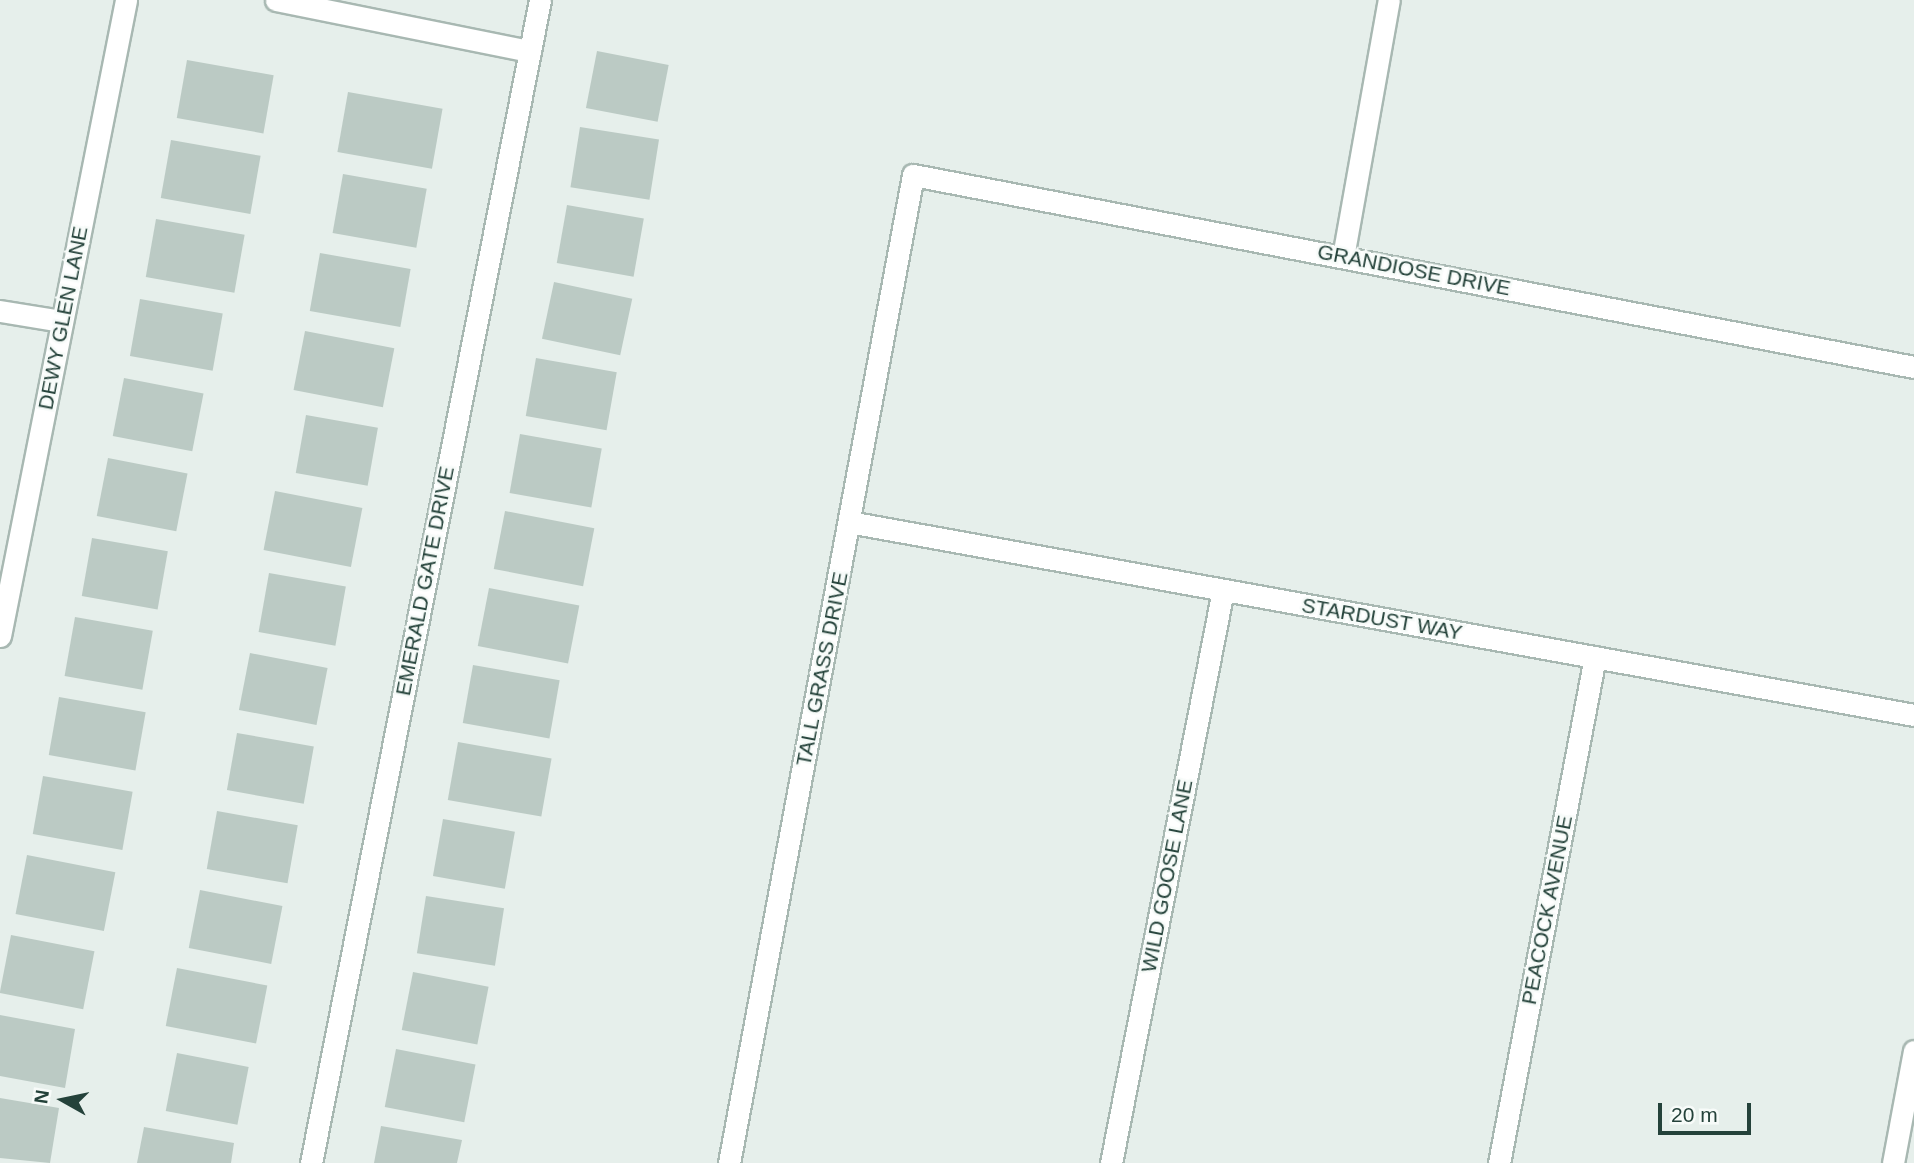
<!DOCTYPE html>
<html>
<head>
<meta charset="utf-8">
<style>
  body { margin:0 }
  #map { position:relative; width:1914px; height:1163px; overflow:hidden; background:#e6efeb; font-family:Helvetica,sans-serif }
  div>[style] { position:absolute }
  .building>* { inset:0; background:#bbcac4; transform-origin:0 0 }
  .roads { filter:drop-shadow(2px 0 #a8b8b2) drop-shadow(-2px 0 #a8b8b2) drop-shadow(0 2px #a8b8b2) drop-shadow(0 -2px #a8b8b2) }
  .minor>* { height:21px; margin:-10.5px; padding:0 10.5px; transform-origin:10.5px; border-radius:10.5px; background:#fff }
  span { translate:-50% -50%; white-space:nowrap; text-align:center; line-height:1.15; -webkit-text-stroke:5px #f7fbf9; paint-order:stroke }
  .street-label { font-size:21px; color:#24423a }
  .north { position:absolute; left:28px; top:1065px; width:70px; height:70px; -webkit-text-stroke:5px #f7fbf9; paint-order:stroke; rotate:279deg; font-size:19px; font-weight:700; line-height:28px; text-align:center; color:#24423a }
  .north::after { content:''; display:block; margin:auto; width:24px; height:32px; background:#24423a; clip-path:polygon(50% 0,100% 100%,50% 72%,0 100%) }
  .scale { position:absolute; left:1658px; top:1103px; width:93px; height:32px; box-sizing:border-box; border:4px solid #24423a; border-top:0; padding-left:9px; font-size:21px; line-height:24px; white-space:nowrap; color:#24423a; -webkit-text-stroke:5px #f7fbf9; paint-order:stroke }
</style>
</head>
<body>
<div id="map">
  <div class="building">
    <i style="left:597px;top:51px;width:73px;height:58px;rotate:11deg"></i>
    <i style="left:187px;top:60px;width:88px;height:59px;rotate:10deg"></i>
    <i style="left:348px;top:92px;width:96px;height:61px;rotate:10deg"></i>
    <i style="left:580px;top:127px;width:80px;height:61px;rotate:9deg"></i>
    <i style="left:171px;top:140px;width:91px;height:59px;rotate:10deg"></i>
    <i style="left:343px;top:174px;width:85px;height:60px;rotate:10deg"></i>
    <i style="left:567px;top:205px;width:78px;height:59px;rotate:10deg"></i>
    <i style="left:156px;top:219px;width:90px;height:59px;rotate:10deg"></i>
    <i style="left:320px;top:253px;width:92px;height:59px;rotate:10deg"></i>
    <i style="left:554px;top:282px;width:80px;height:58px;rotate:12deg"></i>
    <i style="left:140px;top:299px;width:84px;height:58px;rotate:10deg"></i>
    <i style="left:305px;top:331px;width:91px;height:60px;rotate:11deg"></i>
    <i style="left:536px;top:358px;width:82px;height:59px;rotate:10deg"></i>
    <i style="left:124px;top:378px;width:81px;height:59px;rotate:11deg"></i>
    <i style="left:306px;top:415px;width:73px;height:59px;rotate:10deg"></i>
    <i style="left:520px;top:434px;width:83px;height:60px;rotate:10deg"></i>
    <i style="left:108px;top:458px;width:81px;height:59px;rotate:11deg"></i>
    <i style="left:275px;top:491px;width:89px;height:60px;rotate:11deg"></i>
    <i style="left:505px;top:511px;width:91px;height:59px;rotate:11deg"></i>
    <i style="left:92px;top:538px;width:77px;height:59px;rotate:10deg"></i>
    <i style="left:269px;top:573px;width:78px;height:60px;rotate:10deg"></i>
    <i style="left:489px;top:588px;width:92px;height:59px;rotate:11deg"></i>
    <i style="left:75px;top:617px;width:79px;height:60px;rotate:10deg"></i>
    <i style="left:250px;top:653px;width:79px;height:58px;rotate:11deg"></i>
    <i style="left:473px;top:665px;width:88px;height:59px;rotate:10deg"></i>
    <i style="left:59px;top:697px;width:88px;height:59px;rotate:10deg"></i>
    <i style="left:237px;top:733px;width:78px;height:58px;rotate:10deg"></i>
    <i style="left:458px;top:742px;width:95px;height:59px;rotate:10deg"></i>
    <i style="left:43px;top:776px;width:91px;height:59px;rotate:10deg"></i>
    <i style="left:217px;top:811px;width:82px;height:59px;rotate:10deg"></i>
    <i style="left:443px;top:819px;width:73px;height:58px;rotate:10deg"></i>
    <i style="left:27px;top:855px;width:90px;height:60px;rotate:11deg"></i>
    <i style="left:200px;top:890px;width:84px;height:59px;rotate:11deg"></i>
    <i style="left:426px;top:896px;width:79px;height:58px;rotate:9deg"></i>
    <i style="left:11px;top:935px;width:85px;height:59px;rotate:11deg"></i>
    <i style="left:177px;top:968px;width:92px;height:59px;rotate:11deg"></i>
    <i style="left:413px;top:972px;width:77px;height:59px;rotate:11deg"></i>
    <i style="clip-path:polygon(0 1015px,75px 1029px,65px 1088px,0 1076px)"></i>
    <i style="left:396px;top:1049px;width:81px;height:59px;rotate:11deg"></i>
    <i style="left:177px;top:1053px;width:73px;height:59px;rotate:11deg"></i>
    <i style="clip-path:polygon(0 1098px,59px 1108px,50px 1163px,0 1158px)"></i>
    <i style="clip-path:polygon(381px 1126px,462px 1140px,457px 1163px,374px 1163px)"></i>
    <i style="clip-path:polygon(144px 1127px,234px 1143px,231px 1163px,137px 1163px)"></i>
  </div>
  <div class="roads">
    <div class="minor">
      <i style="left:276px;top:0;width:259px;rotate:11.4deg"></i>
      <i style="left:1343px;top:257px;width:261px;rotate:-79.9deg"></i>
      <i style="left:0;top:311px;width:63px;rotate:9.2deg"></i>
      <i style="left:849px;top:522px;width:1082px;rotate:10.27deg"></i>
      <i style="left:0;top:636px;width:648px;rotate:-78.79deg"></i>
      <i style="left:311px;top:1163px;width:1185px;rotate:-78.86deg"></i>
      <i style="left:729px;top:1163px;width:1005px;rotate:-79.45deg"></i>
      <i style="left:913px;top:175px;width:1019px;rotate:10.86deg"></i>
      <i style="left:1111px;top:1163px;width:584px;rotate:-78.94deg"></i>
      <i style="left:1499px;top:1163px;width:515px;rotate:-79.26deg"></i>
      <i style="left:1893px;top:1163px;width:114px;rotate:-79.4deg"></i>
    </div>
  </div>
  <div class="street-label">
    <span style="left:1414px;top:270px;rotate:11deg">GRANDIOSE DRIVE</span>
    <span style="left:63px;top:318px;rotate:-79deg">DEWY GLEN LANE</span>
    <span style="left:425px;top:581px;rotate:-79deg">EMERALD GATE DRIVE</span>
    <span style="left:1382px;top:619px;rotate:10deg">STARDUST WAY</span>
    <span style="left:822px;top:669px;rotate:-79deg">TALL GRASS DRIVE</span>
    <span style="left:1167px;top:876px;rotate:-79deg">WILD GOOSE LANE</span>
    <span style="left:1547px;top:910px;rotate:-79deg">PEACOCK AVENUE</span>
  </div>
  <div class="north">N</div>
  <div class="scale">20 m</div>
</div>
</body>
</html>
